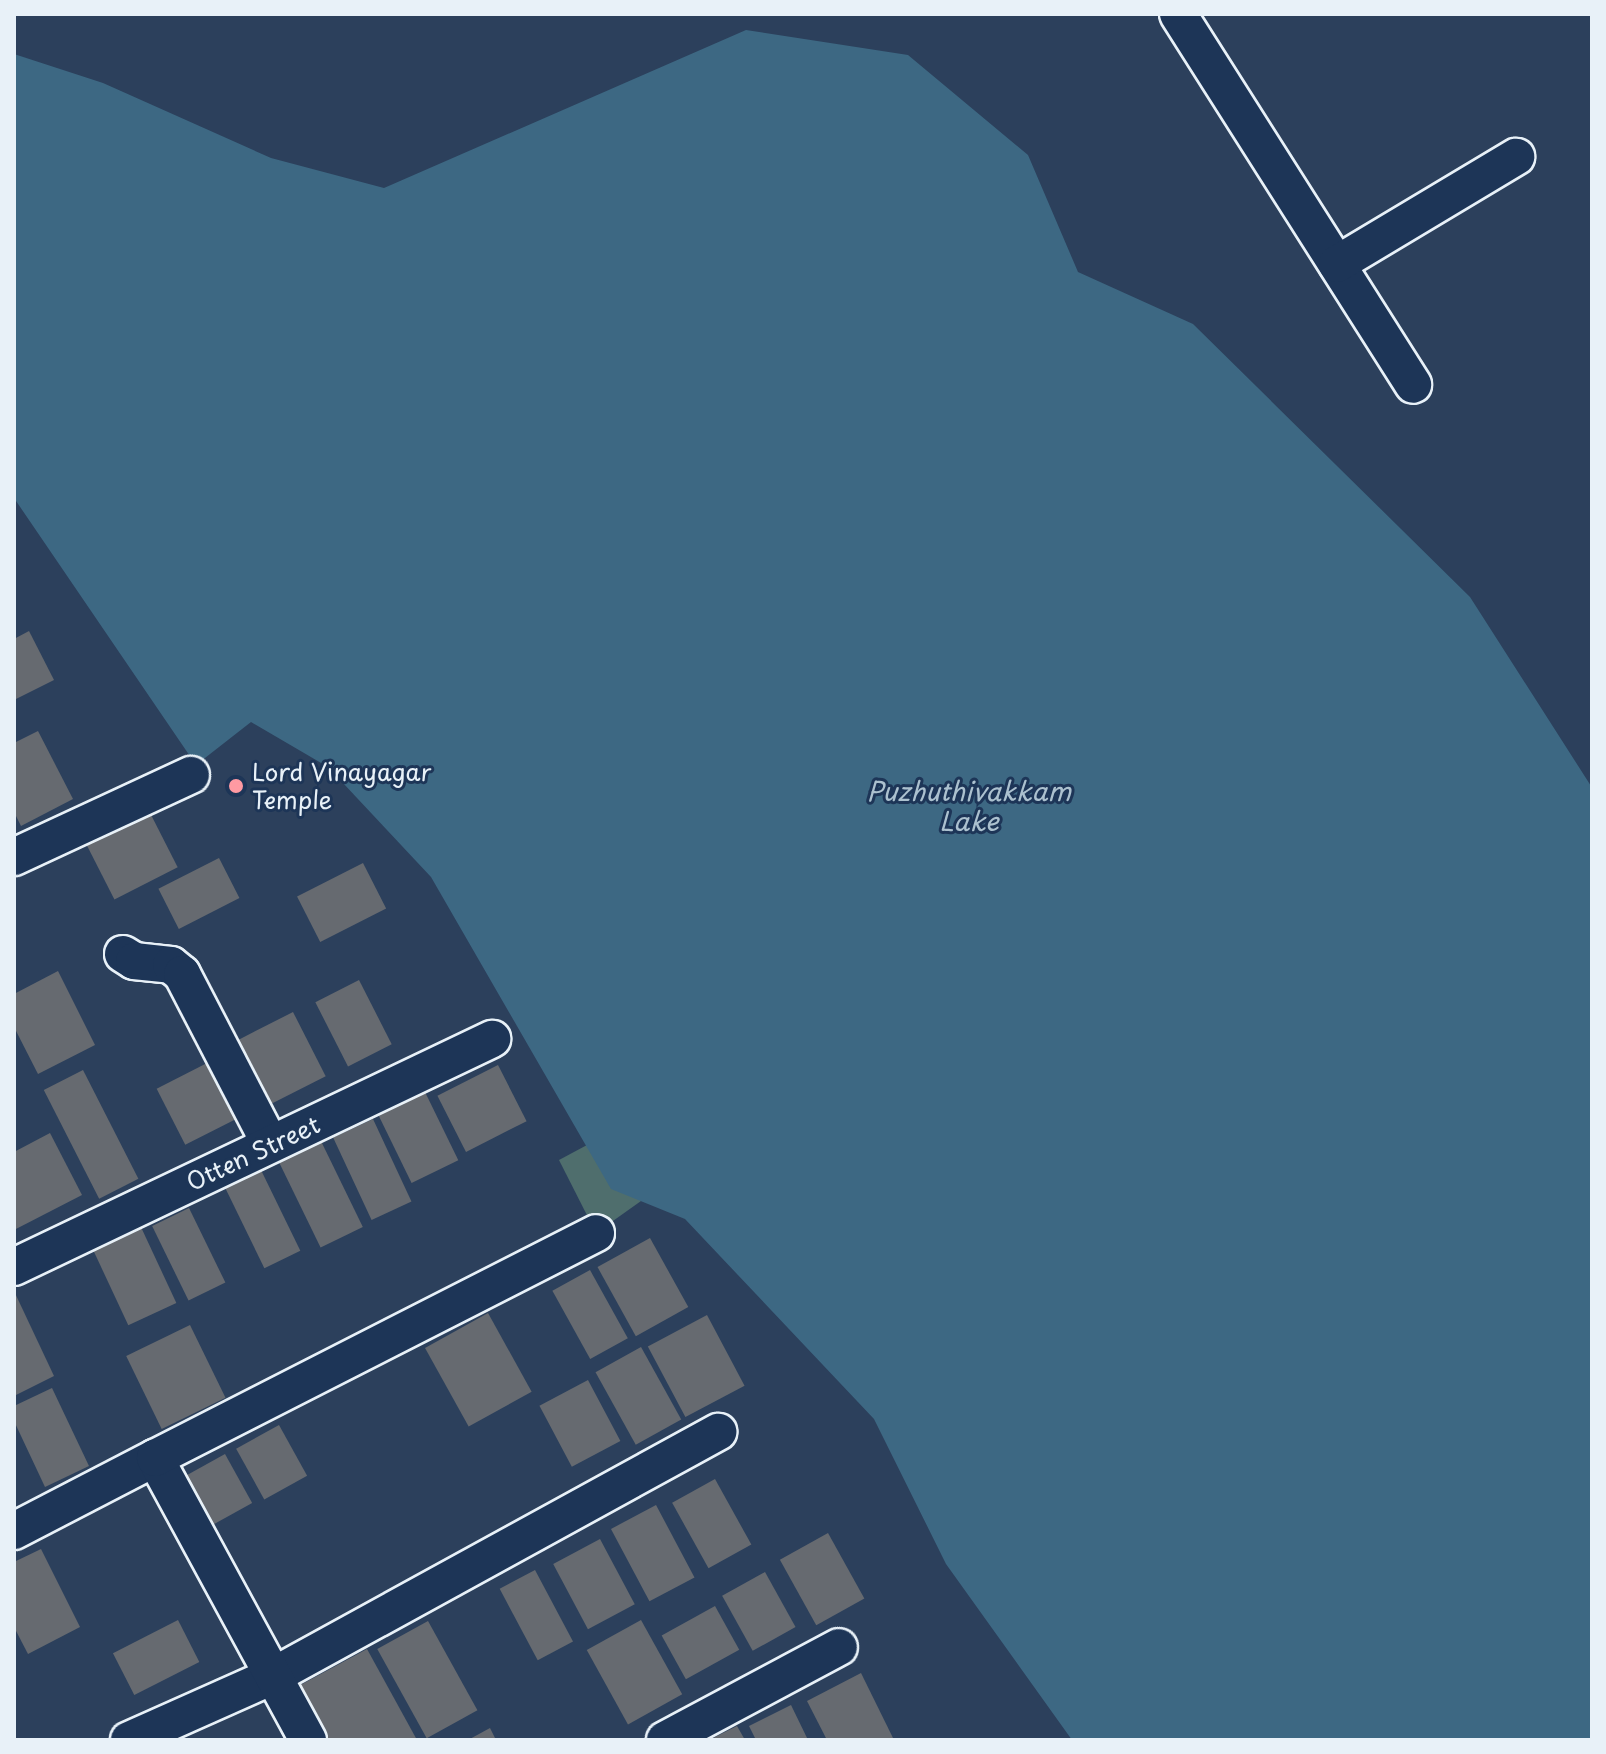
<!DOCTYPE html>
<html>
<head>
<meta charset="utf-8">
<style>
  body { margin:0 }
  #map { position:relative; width:1606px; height:1754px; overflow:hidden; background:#2c405c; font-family:"Playpen Sans",sans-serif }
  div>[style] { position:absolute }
  .green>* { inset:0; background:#4f6e6d }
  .water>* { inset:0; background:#3d6883 }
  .building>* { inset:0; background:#666a70; transform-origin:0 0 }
  .roads { filter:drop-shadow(2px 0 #e8f1f8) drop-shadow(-2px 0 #e8f1f8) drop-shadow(0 2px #e8f1f8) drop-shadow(0 -2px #e8f1f8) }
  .minor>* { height:36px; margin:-18px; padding:0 18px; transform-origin:18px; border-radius:18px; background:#1d3557 }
  .dots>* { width:22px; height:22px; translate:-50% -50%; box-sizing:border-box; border:4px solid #1d3557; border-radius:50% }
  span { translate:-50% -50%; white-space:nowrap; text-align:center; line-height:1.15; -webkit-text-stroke:6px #1d3557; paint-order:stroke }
  .poi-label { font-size:24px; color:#e8f1f8 }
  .left { translate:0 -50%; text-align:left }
  .street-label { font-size:24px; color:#e8f1f8 }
  .water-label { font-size:26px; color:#acc1cf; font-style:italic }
  .frame { position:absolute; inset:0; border:16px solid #e8f1f8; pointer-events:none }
</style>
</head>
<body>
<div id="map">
  <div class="green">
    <i style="clip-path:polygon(602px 1137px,641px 1201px,596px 1233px,559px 1160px)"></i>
  </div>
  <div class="water">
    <i style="clip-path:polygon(746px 30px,908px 55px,1028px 155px,1078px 272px,1193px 324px,1470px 597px,1591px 786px,1592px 1740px,1072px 1740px,946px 1564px,874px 1419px,685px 1219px,611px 1189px,431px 877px,328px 767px,251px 722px,196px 765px,14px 498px,14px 54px,103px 83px,271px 158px,384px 188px)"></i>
  </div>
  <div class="building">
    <i style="clip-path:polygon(29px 631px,54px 680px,14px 700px,14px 639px)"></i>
    <i style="clip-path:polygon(38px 731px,73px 799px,21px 826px,14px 812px,14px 743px)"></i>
    <i style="left:145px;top:803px;width:72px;height:71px;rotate:63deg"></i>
    <i style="left:219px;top:858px;width:45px;height:68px;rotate:63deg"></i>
    <i style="left:363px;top:863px;width:51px;height:74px;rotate:63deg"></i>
    <i style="clip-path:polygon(58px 971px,95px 1045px,38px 1074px,14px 1027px,14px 994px)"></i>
    <i style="left:359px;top:980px;width:72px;height:49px;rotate:63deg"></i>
    <i style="left:293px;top:1012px;width:72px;height:62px;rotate:63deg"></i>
    <i style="left:211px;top:1061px;width:63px;height:61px;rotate:63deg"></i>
    <i style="left:498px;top:1065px;width:63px;height:68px;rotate:63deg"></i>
    <i style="left:83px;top:1070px;width:122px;height:44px;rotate:63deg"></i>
    <i style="left:425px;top:1092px;width:76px;height:52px;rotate:64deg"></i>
    <i style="left:373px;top:1119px;width:91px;height:44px;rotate:65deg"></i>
    <i style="clip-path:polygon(50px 1133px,82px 1195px,14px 1230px,14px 1152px)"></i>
    <i style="left:319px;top:1137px;width:100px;height:47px;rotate:64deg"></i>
    <i style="left:260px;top:1168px;width:92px;height:40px;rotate:64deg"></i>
    <i style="left:189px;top:1208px;width:83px;height:41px;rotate:64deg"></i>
    <i style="left:140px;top:1225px;width:86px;height:53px;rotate:65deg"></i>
    <i style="left:650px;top:1238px;width:79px;height:60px;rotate:61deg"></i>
    <i style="left:590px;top:1270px;width:78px;height:43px;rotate:61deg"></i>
    <i style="clip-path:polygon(14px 1291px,54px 1376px,14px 1396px)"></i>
    <i style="left:488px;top:1313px;width:90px;height:72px;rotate:61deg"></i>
    <i style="left:707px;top:1315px;width:80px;height:67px;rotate:62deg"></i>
    <i style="left:190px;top:1325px;width:81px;height:71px;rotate:64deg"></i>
    <i style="left:641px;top:1347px;width:83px;height:52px;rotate:61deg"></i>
    <i style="left:588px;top:1380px;width:69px;height:55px;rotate:62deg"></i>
    <i style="clip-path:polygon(52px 1388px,89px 1466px,45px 1487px,14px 1421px,14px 1406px)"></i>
    <i style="left:279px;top:1425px;width:58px;height:49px;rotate:61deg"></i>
    <i style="left:225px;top:1454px;width:56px;height:50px;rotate:61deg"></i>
    <i style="left:715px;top:1479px;width:75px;height:49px;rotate:61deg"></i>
    <i style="left:656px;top:1505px;width:82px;height:51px;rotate:62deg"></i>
    <i style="left:828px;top:1533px;width:75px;height:55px;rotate:61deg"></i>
    <i style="left:600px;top:1539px;width:74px;height:53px;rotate:62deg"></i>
    <i style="clip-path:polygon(41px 1549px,80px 1627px,28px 1654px,14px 1627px,14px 1562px)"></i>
    <i style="left:535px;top:1570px;width:81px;height:40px;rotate:62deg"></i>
    <i style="left:765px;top:1572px;width:63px;height:49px;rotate:61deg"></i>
    <i style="left:715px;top:1606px;width:50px;height:61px;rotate:61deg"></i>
    <i style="left:178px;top:1620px;width:47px;height:73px;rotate:63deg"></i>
    <i style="left:641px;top:1620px;width:85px;height:62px;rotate:61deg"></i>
    <i style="left:428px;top:1621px;width:102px;height:58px;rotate:61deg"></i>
    <i style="clip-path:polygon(367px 1649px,417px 1740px,321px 1740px,293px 1689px)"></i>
    <i style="clip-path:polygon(861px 1673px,894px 1740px,827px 1740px,807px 1701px)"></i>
    <i style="clip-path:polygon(791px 1705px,808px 1740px,756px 1740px,749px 1726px)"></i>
    <i style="clip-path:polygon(737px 1726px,745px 1740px,709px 1740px)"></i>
    <i style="clip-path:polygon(490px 1728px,496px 1740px,468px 1740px)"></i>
  </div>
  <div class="roads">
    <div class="minor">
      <i style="left:1178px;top:14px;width:439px;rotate:57.6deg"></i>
      <i style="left:1337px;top:264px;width:209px;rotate:-30.9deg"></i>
      <i style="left:14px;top:857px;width:195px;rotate:-24.9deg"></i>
      <i style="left:123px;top:954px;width:13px;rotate:32deg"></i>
      <i style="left:134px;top:961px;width:37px;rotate:6deg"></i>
      <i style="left:171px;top:965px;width:14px;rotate:39deg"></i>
      <i style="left:182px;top:974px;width:191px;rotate:62.6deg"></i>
      <i style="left:14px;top:1267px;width:530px;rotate:-25.5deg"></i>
      <i style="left:14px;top:1531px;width:159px;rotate:-27.4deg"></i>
      <i style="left:129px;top:1740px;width:158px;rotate:-24deg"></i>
      <i style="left:273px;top:1676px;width:508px;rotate:-28.74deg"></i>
      <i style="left:308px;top:1740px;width:321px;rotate:-118.5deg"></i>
      <i style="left:155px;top:1458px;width:495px;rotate:-27deg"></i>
      <i style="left:665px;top:1740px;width:197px;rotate:-28.1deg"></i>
    </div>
  </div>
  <div class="dots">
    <i style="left:236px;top:786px;background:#ff9aa2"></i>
  </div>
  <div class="poi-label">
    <span class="left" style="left:252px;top:786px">Lord Vinayagar<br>Temple</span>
  </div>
  <div class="street-label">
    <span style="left:253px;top:1153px;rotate:-25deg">Otten Street</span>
  </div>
  <div class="water-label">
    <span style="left:969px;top:806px">Puzhuthivakkam<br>Lake</span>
  </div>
  <div class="frame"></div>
</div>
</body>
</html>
